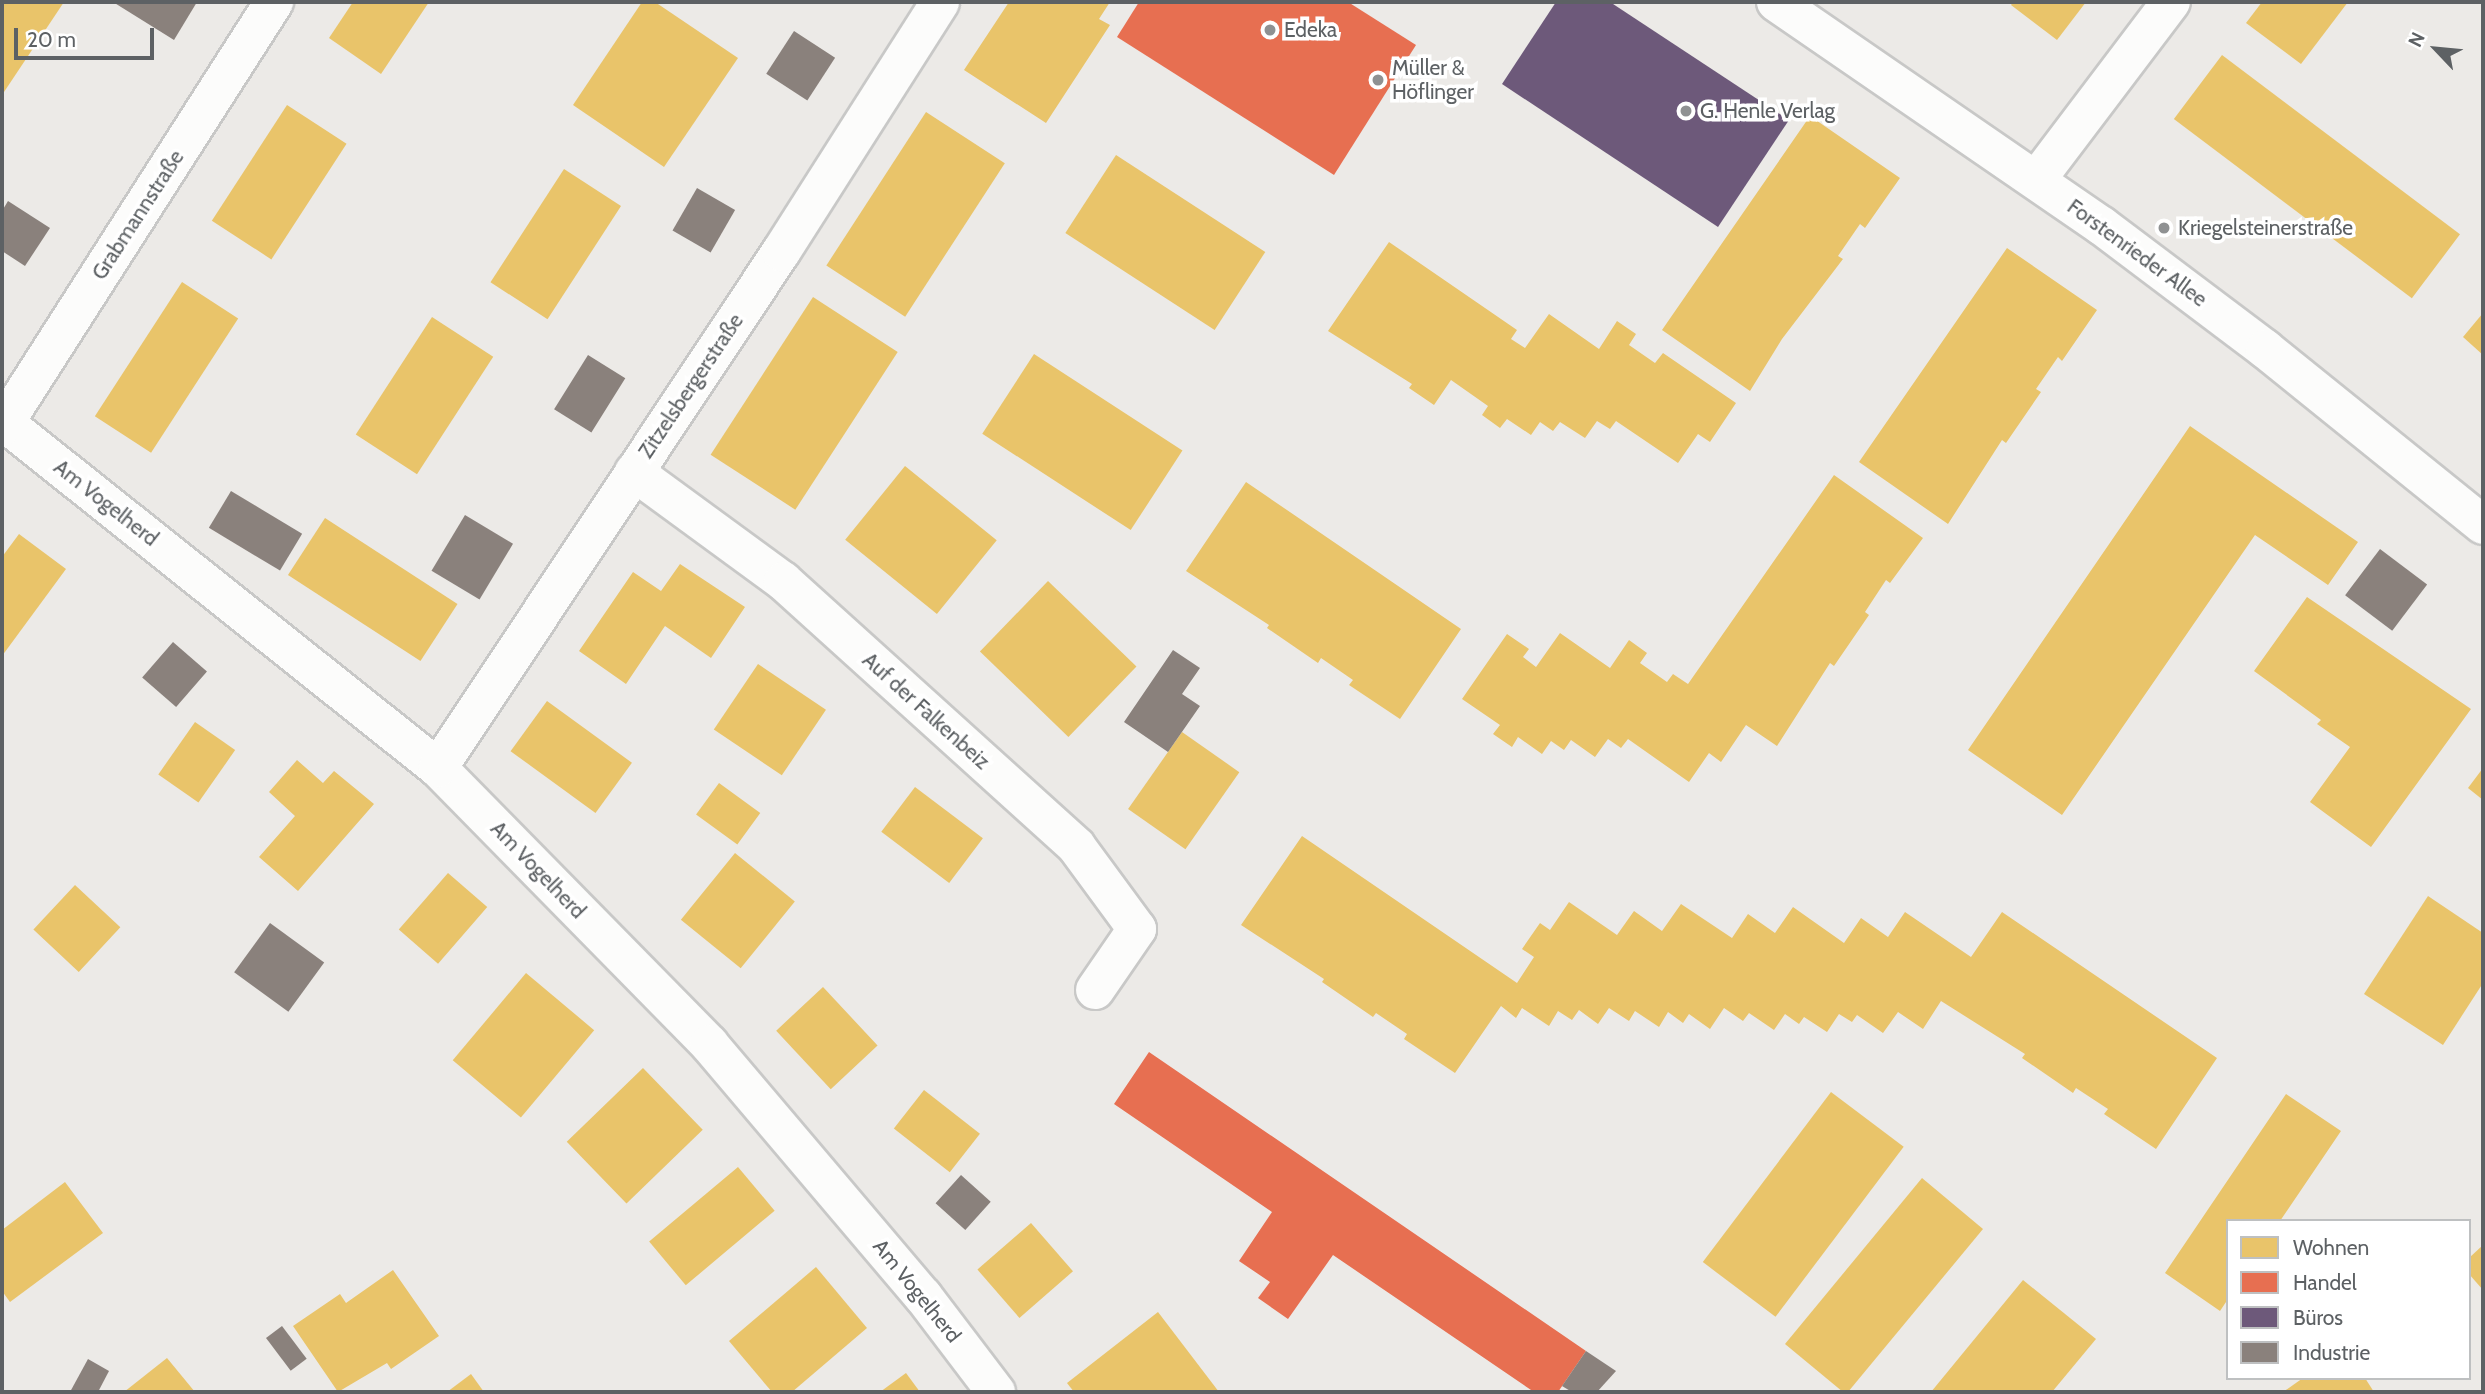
<!DOCTYPE html>
<html>
<head>
<meta charset="utf-8">
<style>
  body { margin:0 }
  #map { position:relative; width:2485px; height:1394px; overflow:hidden; background:#eceae7; font-family:Cabin,sans-serif }
  div>[style] { position:absolute }
  .homes>* { inset:0; background:#e9c46a; transform-origin:0 0 }
  .shops>* { inset:0; background:#e76f51 }
  .offices>* { inset:0; background:#6d597a }
  .industry>* { inset:0; background:#8a817c; transform-origin:0 0 }
  .roads { filter:drop-shadow(2px 0 #c8c8c7) drop-shadow(-2px 0 #c8c8c7) drop-shadow(0 2px #c8c8c7) drop-shadow(0 -2px #c8c8c7) }
  .minor>* { height:38px; margin:-19px; padding:0 19px; transform-origin:19px; border-radius:19px; background:#fcfcfb }
  .tertiary>* { height:38px; margin:-19px; padding:0 19px; transform-origin:19px; border-radius:19px; background:#fcfcfb }
  .dots>* { width:19px; height:19px; translate:-50% -50%; box-sizing:border-box; border:4px solid #fff; border-radius:50% }
  span { translate:-50% -50%; white-space:nowrap; text-align:center; line-height:1.15; -webkit-text-stroke:7px #fff; paint-order:stroke }
  .poi-label { font-size:21px; color:#5d6164 }
  .left { translate:0 -50%; text-align:left }
  .street-label { font-size:21px; color:#5d6164 }
  .frame { position:absolute; inset:0; border:4px solid #5d6164; pointer-events:none }
  .legend { position:absolute; left:2226px; top:1219px; width:245px; height:161px; box-sizing:border-box; background:#fff; border:2px solid #bec0c1; margin:0; padding:9px 12px; list-style:none; font-size:21px; color:#5d6164 }
  .legend li { display:flex; align-items:center; gap:14px; height:35px }
  .legend b { width:35px; border:2px solid #bec0c1 }
  .north { position:absolute; left:2401px; top:14px; width:70px; height:70px; -webkit-text-stroke:5px #fff; paint-order:stroke; rotate:296deg; font-size:19px; font-weight:700; line-height:28px; text-align:center; color:#5d6164 }
  .north::after { content:''; display:block; margin:auto; width:24px; height:32px; background:#5d6164; clip-path:polygon(50% 0,100% 100%,50% 72%,0 100%) }
  .scale { position:absolute; left:14px; top:28px; width:140px; height:32px; box-sizing:border-box; border:4px solid #5d6164; border-top:0; padding-left:9px; font-size:21px; line-height:24px; white-space:nowrap; color:#5d6164; -webkit-text-stroke:5px #fff; paint-order:stroke }
</style>
</head>
<body>
<div id="map">
  <div class="homes">
    <i style="clip-path:polygon(3px 2px,64px 2px,2px 95px,2px 4px)"></i>
    <i style="clip-path:polygon(353px 2px,429px 2px,381px 74px,329px 38px)"></i>
    <i style="clip-path:polygon(642px 2px,655px 2px,738px 58px,664px 167px,573px 105px)"></i>
    <i style="clip-path:polygon(1009px 2px,1110px 2px,1099px 19px,1110px 25px,1046px 123px,964px 70px)"></i>
    <i style="clip-path:polygon(2013px 2px,2086px 2px,2057px 40px,2011px 5px)"></i>
    <i style="clip-path:polygon(2262px 2px,2348px 2px,2301px 64px,2246px 23px)"></i>
    <i style="left:2222px;top:55px;width:298px;height:80px;rotate:37deg"></i>
    <i style="left:287px;top:105px;width:71px;height:138px;rotate:33deg"></i>
    <i style="left:926px;top:112px;width:94px;height:183px;rotate:33deg"></i>
    <i style="clip-path:polygon(1810px 116px,1900px 178px,1865px 228px,1860px 224px,1838px 256px,1843px 259px,1782px 339px,1750px 391px,1662px 330px)"></i>
    <i style="left:1116px;top:155px;width:178px;height:93px;rotate:33deg"></i>
    <i style="left:564px;top:169px;width:68px;height:135px;rotate:33deg"></i>
    <i style="clip-path:polygon(1389px 242px,1517px 330px,1511px 339px,1525px 348px,1549px 314px,1599px 349px,1617px 321px,1636px 334px,1629px 345px,1655px 363px,1663px 353px,1736px 403px,1710px 442px,1698px 434px,1678px 463px,1616px 421px,1610px 429px,1597px 421px,1585px 438px,1560px 422px,1553px 431px,1540px 422px,1531px 435px,1507px 419px,1500px 428px,1482px 415px,1488px 406px,1451px 380px,1434px 405px,1409px 388px,1412px 384px,1328px 331px)"></i>
    <i style="clip-path:polygon(2007px 248px,2097px 310px,2062px 361px,2058px 357px,2036px 389px,2041px 392px,2006px 443px,2002px 440px,1948px 524px,1859px 462px)"></i>
    <i style="left:182px;top:282px;width:67px;height:160px;rotate:33deg"></i>
    <i style="left:813px;top:297px;width:101px;height:188px;rotate:33deg"></i>
    <i style="clip-path:polygon(2483px 313px,2483px 355px,2463px 337px)"></i>
    <i style="left:432px;top:317px;width:73px;height:140px;rotate:33deg"></i>
    <i style="left:1034px;top:354px;width:177px;height:95px;rotate:33deg"></i>
    <i style="clip-path:polygon(2190px 426px,2358px 542px,2328px 585px,2255px 535px,2062px 815px,1968px 750px)"></i>
    <i style="left:905px;top:466px;width:118px;height:95px;rotate:39deg"></i>
    <i style="clip-path:polygon(1834px 475px,1923px 538px,1890px 583px,1886px 580px,1865px 612px,1869px 615px,1834px 666px,1830px 663px,1777px 746px,1746px 725px,1721px 762px,1709px 753px,1689px 782px,1628px 739px,1621px 748px,1608px 739px,1595px 757px,1571px 740px,1564px 750px,1551px 741px,1542px 754px,1518px 737px,1512px 747px,1493px 734px,1500px 725px,1462px 699px,1507px 634px,1529px 649px,1523px 657px,1536px 667px,1560px 633px,1610px 668px,1629px 640px,1647px 653px,1640px 663px,1667px 682px,1673px 674px,1688px 684px)"></i>
    <i style="clip-path:polygon(1246px 482px,1461px 629px,1400px 719px,1349px 685px,1353px 680px,1321px 658px,1318px 663px,1267px 628px,1269px 625px,1186px 571px)"></i>
    <i style="left:325px;top:518px;width:158px;height:68px;rotate:33deg"></i>
    <i style="clip-path:polygon(19px 534px,66px 569px,2px 656px,2px 557px)"></i>
    <i style="clip-path:polygon(680px 564px,745px 607px,711px 658px,665px 626px,626px 684px,579px 651px,633px 572px,661px 591px)"></i>
    <i style="left:1048px;top:581px;width:123px;height:98px;rotate:44deg"></i>
    <i style="clip-path:polygon(2307px 597px,2471px 709px,2371px 847px,2310px 802px,2350px 747px,2317px 724px,2321px 720px,2254px 671px)"></i>
    <i style="left:758px;top:664px;width:82px;height:79px;rotate:34deg"></i>
    <i style="left:547px;top:701px;width:105px;height:62px;rotate:36deg"></i>
    <i style="left:195px;top:722px;width:49px;height:64px;rotate:35deg"></i>
    <i style="left:1182px;top:732px;width:70px;height:94px;rotate:35deg"></i>
    <i style="clip-path:polygon(297px 760px,323px 783px,334px 771px,374px 804px,298px 891px,259px 857px,295px 816px,269px 792px)"></i>
    <i style="clip-path:polygon(2483px 768px,2483px 800px,2468px 788px)"></i>
    <i style="left:719px;top:783px;width:51px;height:39px;rotate:36deg"></i>
    <i style="left:915px;top:787px;width:85px;height:56px;rotate:37deg"></i>
    <i style="clip-path:polygon(1302px 836px,1517px 983px,1534px 957px,1522px 949px,1540px 923px,1550px 930px,1569px 902px,1617px 935px,1634px 911px,1662px 931px,1681px 904px,1732px 938px,1748px 914px,1775px 933px,1793px 907px,1844px 943px,1861px 918px,1888px 937px,1905px 912px,1971px 957px,2002px 912px,2217px 1058px,2156px 1149px,2104px 1114px,2108px 1109px,2076px 1088px,2073px 1093px,2022px 1058px,2025px 1054px,1941px 1001px,1923px 1029px,1898px 1012px,1883px 1033px,1857px 1015px,1852px 1022px,1839px 1014px,1827px 1032px,1804px 1017px,1799px 1024px,1785px 1014px,1774px 1030px,1749px 1013px,1743px 1021px,1724px 1008px,1710px 1029px,1689px 1014px,1683px 1023px,1668px 1012px,1659px 1027px,1635px 1011px,1629px 1021px,1609px 1008px,1598px 1024px,1579px 1010px,1572px 1020px,1558px 1011px,1549px 1026px,1522px 1008px,1516px 1018px,1501px 1006px,1455px 1073px,1404px 1039px,1407px 1034px,1376px 1013px,1373px 1017px,1322px 982px,1324px 979px,1241px 925px)"></i>
    <i style="left:735px;top:853px;width:77px;height:86px;rotate:39deg"></i>
    <i style="left:448px;top:873px;width:52px;height:75px;rotate:41deg"></i>
    <i style="left:75px;top:885px;width:62px;height:61px;rotate:43deg"></i>
    <i style="clip-path:polygon(2428px 896px,2483px 933px,2483px 983px,2443px 1045px,2364px 994px)"></i>
    <i style="left:526px;top:973px;width:89px;height:114px;rotate:40deg"></i>
    <i style="left:823px;top:987px;width:80px;height:64px;rotate:47deg"></i>
    <i style="left:643px;top:1068px;width:86px;height:106px;rotate:46deg"></i>
    <i style="left:924px;top:1090px;width:71px;height:49px;rotate:38deg"></i>
    <i style="left:1831px;top:1092px;width:91px;height:213px;rotate:37deg"></i>
    <i style="clip-path:polygon(2286px 1094px,2341px 1131px,2280px 1221px,2228px 1221px,2228px 1299px,2220px 1311px,2165px 1273px)"></i>
    <i style="left:738px;top:1167px;width:57px;height:116px;rotate:50deg"></i>
    <i style="clip-path:polygon(1922px 1178px,1983px 1229px,1848px 1392px,1843px 1392px,1785px 1344px)"></i>
    <i style="clip-path:polygon(65px 1182px,103px 1233px,10px 1302px,2px 1291px,2px 1230px)"></i>
    <i style="left:1031px;top:1223px;width:64px;height:71px;rotate:49deg"></i>
    <i style="clip-path:polygon(2483px 1245px,2483px 1290px,2469px 1274px,2469px 1258px)"></i>
    <i style="clip-path:polygon(816px 1267px,867px 1328px,792px 1392px,772px 1392px,729px 1341px)"></i>
    <i style="clip-path:polygon(393px 1270px,439px 1336px,391px 1369px,387px 1363px,338px 1392px,293px 1326px,340px 1294px,346px 1303px)"></i>
    <i style="clip-path:polygon(2023px 1280px,2096px 1339px,2052px 1392px,1931px 1392px)"></i>
    <i style="clip-path:polygon(1158px 1312px,1219px 1392px,1074px 1392px,1067px 1383px)"></i>
    <i style="clip-path:polygon(167px 1358px,195px 1392px,124px 1392px)"></i>
    <i style="clip-path:polygon(906px 1373px,920px 1392px,880px 1392px)"></i>
    <i style="clip-path:polygon(471px 1374px,484px 1392px,447px 1392px)"></i>
    <i style="clip-path:polygon(2303px 1378px,2365px 1378px,2374px 1392px,2283px 1392px)"></i>
  </div>
  <div class="shops">
    <i style="clip-path:polygon(1139px 2px,1348px 2px,1416px 45px,1334px 175px,1117px 37px)"></i>
    <i style="clip-path:polygon(1149px 1052px,1586px 1351px,1558px 1392px,1534px 1392px,1333px 1255px,1288px 1319px,1258px 1298px,1270px 1282px,1239px 1261px,1272px 1212px,1114px 1104px)"></i>
  </div>
  <div class="offices">
    <i style="clip-path:polygon(1556px 2px,1610px 2px,1789px 120px,1718px 227px,1502px 84px)"></i>
  </div>
  <div class="industry">
    <i style="clip-path:polygon(113px 2px,197px 2px,174px 40px)"></i>
    <i style="left:794px;top:31px;width:49px;height:51px;rotate:33deg"></i>
    <i style="left:697px;top:188px;width:44px;height:49px;rotate:30deg"></i>
    <i style="clip-path:polygon(8px 201px,50px 228px,25px 266px,2px 251px,2px 211px)"></i>
    <i style="left:588px;top:355px;width:44px;height:64px;rotate:32deg"></i>
    <i style="left:231px;top:491px;width:83px;height:43px;rotate:31deg"></i>
    <i style="left:465px;top:515px;width:56px;height:65px;rotate:31deg"></i>
    <i style="left:2380px;top:549px;width:59px;height:58px;rotate:37deg"></i>
    <i style="left:173px;top:642px;width:45px;height:47px;rotate:41deg"></i>
    <i style="clip-path:polygon(1173px 650px,1200px 668px,1182px 694px,1200px 706px,1168px 752px,1124px 722px)"></i>
    <i style="left:270px;top:923px;width:67px;height:61px;rotate:36deg"></i>
    <i style="left:961px;top:1175px;width:40px;height:38px;rotate:42deg"></i>
    <i style="left:282px;top:1326px;width:41px;height:20px;rotate:53deg"></i>
    <i style="clip-path:polygon(1586px 1351px,1616px 1371px,1597px 1392px,1572px 1392px,1562px 1386px)"></i>
    <i style="clip-path:polygon(88px 1359px,109px 1371px,98px 1392px,70px 1392px)"></i>
  </div>
  <div class="roads">
    <div class="minor">
      <i style="left:2037px;top:179px;width:222px;rotate:-52.9deg"></i>
      <i style="left:5px;top:423px;width:554px;rotate:38.55deg"></i>
      <i style="left:438px;top:768px;width:387px;rotate:45.5deg"></i>
      <i style="left:709px;top:1044px;width:331px;rotate:49.7deg"></i>
      <i style="left:923px;top:1296px;width:121px;rotate:52.8deg"></i>
      <i style="left:2px;top:427px;width:505px;rotate:-57.38deg"></i>
      <i style="left:634px;top:472px;width:185px;rotate:36.2deg"></i>
      <i style="left:783px;top:581px;width:395px;rotate:42.1deg"></i>
      <i style="left:1076px;top:846px;width:103px;rotate:53.7deg"></i>
      <i style="left:1137px;top:929px;width:74px;rotate:124.5deg"></i>
      <i style="left:438px;top:768px;width:620px;rotate:-56.39deg"></i>
      <i style="left:781px;top:252px;width:296px;rotate:-57.5deg"></i>
    </div>
    <div class="tertiary">
      <i style="left:1776px;top:2px;width:396px;rotate:34.5deg"></i>
      <i style="left:2102px;top:226px;width:204px;rotate:37deg"></i>
      <i style="left:2265px;top:349px;width:280px;rotate:38.9deg"></i>
    </div>
  </div>
  <div class="dots">
    <i style="left:1270px;top:30px;background:#8f9192"></i>
    <i style="left:1378px;top:80px;background:#8f9192"></i>
    <i style="left:1686px;top:111px;background:#8f9192"></i>
    <i style="left:2164px;top:228px;background:#8f9192"></i>
  </div>
  <div class="poi-label">
    <span class="left" style="left:1284px;top:30px">Edeka</span>
    <span class="left" style="left:1392px;top:80px">Müller &amp;<br>Höflinger</span>
    <span class="left" style="left:1700px;top:111px">G. Henle Verlag</span>
    <span class="left" style="left:2178px;top:228px">Kriegelsteinerstraße</span>
  </div>
  <div class="street-label">
    <span style="left:138px;top:215px;rotate:-57deg">Grabmannstraße</span>
    <span style="left:2137px;top:253px;rotate:36deg">Forstenrieder Allee</span>
    <span style="left:691px;top:386px;rotate:-56deg">Zitzelsbergerstraße</span>
    <span style="left:106px;top:503px;rotate:38deg">Am Vogelherd</span>
    <span style="left:926px;top:711px;rotate:42deg">Auf der Falkenbeiz</span>
    <span style="left:538px;top:870px;rotate:46deg">Am Vogelherd</span>
    <span style="left:917px;top:1291px;rotate:51deg">Am Vogelherd</span>
  </div>
  <div class="frame"></div>
  <ul class="legend">
  <li><b style="height:19px;background:#e9c46a"></b>Wohnen</li>
  <li><b style="height:19px;background:#e76f51"></b>Handel</li>
  <li><b style="height:19px;background:#6d597a"></b>Büros</li>
  <li><b style="height:19px;background:#8a817c"></b>Industrie</li>
  </ul>
  <div class="north">N</div>
  <div class="scale">20 m</div>
</div>
</body>
</html>
